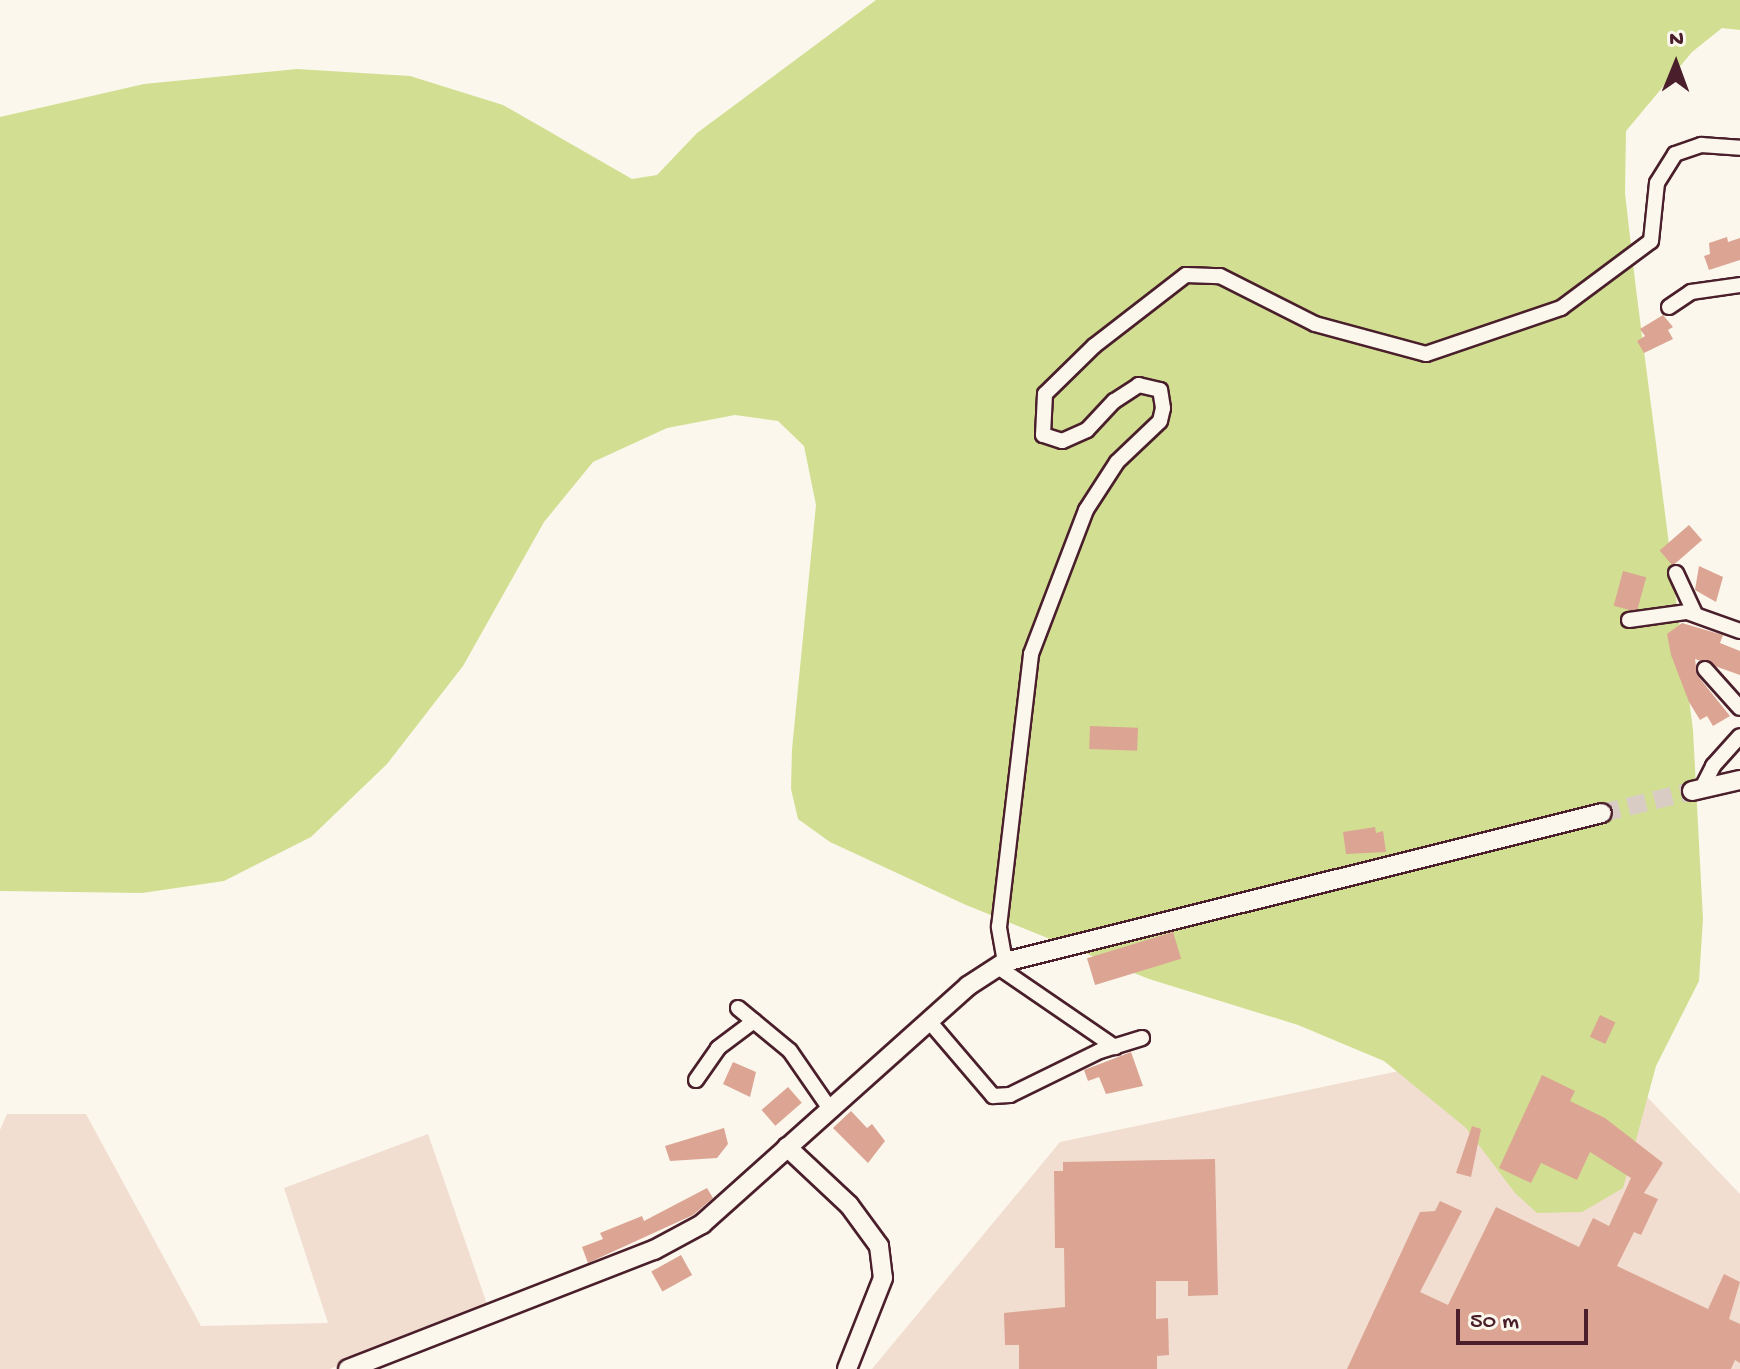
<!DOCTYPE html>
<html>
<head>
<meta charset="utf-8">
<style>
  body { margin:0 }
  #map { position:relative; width:1740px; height:1369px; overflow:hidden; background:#fbf7ec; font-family:"Gochi Hand",sans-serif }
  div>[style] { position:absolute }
  .built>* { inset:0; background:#f2ded1 }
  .green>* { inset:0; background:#d2df92 }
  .building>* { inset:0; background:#dca593; transform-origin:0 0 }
  .tertiary-tunnel>* { height:18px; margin-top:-9px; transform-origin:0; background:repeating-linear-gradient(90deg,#d8ccc5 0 18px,transparent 0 27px) }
  .roads { filter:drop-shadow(2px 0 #4a1f2b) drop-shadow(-2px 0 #4a1f2b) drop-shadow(0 2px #4a1f2b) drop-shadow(0 -2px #4a1f2b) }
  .minor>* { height:14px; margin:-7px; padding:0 7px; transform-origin:7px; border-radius:7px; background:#fbf7ec }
  .tertiary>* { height:18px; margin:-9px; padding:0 9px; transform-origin:9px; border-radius:9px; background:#fbf7ec }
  span { translate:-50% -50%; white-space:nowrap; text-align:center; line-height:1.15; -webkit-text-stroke:8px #fbf7ec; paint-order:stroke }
  .north { position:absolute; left:1636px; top:24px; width:80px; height:80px; -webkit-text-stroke:6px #fbf7ec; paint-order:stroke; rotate:1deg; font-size:22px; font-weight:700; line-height:32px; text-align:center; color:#4a1f2b }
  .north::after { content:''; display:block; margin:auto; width:28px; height:36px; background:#4a1f2b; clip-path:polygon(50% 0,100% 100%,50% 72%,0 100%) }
  .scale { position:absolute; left:1456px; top:1309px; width:132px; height:36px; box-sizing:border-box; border:4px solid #4a1f2b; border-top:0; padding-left:10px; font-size:24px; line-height:28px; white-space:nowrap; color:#4a1f2b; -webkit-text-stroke:6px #fbf7ec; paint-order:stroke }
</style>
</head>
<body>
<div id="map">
  <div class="built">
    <i style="clip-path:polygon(1585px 1032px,1740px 1194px,1740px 1369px,872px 1369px,1060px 1142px)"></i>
    <i style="clip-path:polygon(7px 1114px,86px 1114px,201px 1326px,328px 1323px,284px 1188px,428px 1134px,488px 1307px,330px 1369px,0 1369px,0 1130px)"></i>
  </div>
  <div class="green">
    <i style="clip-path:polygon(876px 0,1740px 0,1740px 30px,1722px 28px,1692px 52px,1626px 131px,1625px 193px,1636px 289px,1693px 730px,1703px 919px,1699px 981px,1656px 1066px,1623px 1188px,1582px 1212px,1537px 1213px,1515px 1193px,1466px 1128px,1384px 1061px,1298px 1025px,1149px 979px,966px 905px,830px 842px,798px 819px,791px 789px,792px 749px,816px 505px,804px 446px,778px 421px,735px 415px,667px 428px,593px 462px,544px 522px,463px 666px,387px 764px,311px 837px,224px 881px,142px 893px,0 891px,0 117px,144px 84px,297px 69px,410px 76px,503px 105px,632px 179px,657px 175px,697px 133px)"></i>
  </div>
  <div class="building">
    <i style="clip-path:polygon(1727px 237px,1728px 242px,1740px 238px,1740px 260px,1709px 270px,1704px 256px,1710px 254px,1709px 243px)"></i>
    <i style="clip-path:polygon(1663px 315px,1673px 327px,1668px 330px,1673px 339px,1644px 353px,1637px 341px,1645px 336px,1640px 329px)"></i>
    <i style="left:1689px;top:525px;width:20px;height:39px;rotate:49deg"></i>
    <i style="clip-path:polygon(1699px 566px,1723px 577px,1716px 602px,1695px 590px)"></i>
    <i style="left:1623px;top:571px;width:24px;height:36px;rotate:15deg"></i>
    <i style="clip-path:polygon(1682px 623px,1723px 635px,1720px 643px,1740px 651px,1740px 675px,1695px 659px,1697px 675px,1730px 716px,1713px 726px,1707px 716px,1700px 720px,1689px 702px,1671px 655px,1667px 634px)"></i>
    <i style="left:1090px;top:726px;width:48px;height:23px;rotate:2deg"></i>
    <i style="clip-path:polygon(1375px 827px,1376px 833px,1383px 831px,1386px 852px,1346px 854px,1343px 832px)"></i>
    <i style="left:1173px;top:932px;width:28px;height:90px;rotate:73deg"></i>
    <i style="left:1600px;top:1015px;width:17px;height:24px;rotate:25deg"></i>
    <i style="clip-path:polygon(1131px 1052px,1143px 1086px,1106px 1094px,1099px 1077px,1088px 1081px,1084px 1070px)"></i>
    <i style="clip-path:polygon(733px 1062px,756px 1072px,750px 1097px,723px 1084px)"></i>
    <i style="clip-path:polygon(1542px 1075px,1575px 1091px,1570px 1101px,1605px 1118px,1663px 1163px,1644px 1193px,1658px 1199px,1641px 1235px,1634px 1232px,1617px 1266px,1708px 1309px,1724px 1274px,1740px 1282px,1729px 1319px,1740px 1324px,1740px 1363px,1735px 1360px,1731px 1369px,1347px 1369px,1420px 1212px,1435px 1211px,1440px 1201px,1462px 1211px,1420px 1292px,1448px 1305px,1496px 1207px,1579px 1247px,1593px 1218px,1609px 1226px,1631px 1178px,1590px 1152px,1577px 1180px,1541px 1163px,1531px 1183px,1499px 1168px)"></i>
    <i style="left:788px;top:1087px;width:21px;height:35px;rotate:49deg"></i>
    <i style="clip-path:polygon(851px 1111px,867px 1128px,872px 1124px,885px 1141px,868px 1163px,833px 1128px)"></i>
    <i style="clip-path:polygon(1472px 1126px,1481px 1129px,1471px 1177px,1456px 1173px)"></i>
    <i style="clip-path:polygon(724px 1128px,728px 1144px,717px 1158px,670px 1161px,665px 1146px)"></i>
    <i style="clip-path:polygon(1215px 1159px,1218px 1295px,1188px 1296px,1188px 1281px,1156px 1281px,1156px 1319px,1168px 1318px,1169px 1355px,1157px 1356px,1157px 1369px,1019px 1369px,1019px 1345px,1005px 1345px,1004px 1313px,1065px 1307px,1064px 1248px,1055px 1248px,1054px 1171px,1063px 1171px,1063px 1162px)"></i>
    <i style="clip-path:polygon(707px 1188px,713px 1198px,693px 1215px,588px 1263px,582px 1247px,603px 1239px,600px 1233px,642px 1216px,644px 1221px)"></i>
    <i style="left:681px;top:1255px;width:23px;height:34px;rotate:61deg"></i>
  </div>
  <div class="tertiary-tunnel">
    <i style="left:1602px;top:813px;width:93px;rotate:-13.7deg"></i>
  </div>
  <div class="roads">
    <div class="minor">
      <i style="left:1669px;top:307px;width:27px;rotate:-34deg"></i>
      <i style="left:1691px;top:292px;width:49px;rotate:-8.1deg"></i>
      <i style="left:1676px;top:573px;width:45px;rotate:65.1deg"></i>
      <i style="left:1629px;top:620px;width:59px;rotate:-7.9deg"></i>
      <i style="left:1687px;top:612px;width:56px;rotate:19.7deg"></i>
      <i style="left:1705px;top:669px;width:52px;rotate:48.1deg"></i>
      <i style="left:1702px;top:788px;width:25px;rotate:-63deg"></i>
      <i style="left:1713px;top:766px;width:40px;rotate:-48deg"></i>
      <i style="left:1005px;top:962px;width:36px;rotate:-100deg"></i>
      <i style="left:999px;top:927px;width:275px;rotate:-83.3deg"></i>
      <i style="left:1031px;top:654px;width:154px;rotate:-69.1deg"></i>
      <i style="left:1086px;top:510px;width:57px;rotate:-57.1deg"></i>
      <i style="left:1117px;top:462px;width:59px;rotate:-43.6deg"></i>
      <i style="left:1160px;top:421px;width:13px;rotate:-77deg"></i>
      <i style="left:1163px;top:408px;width:18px;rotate:-99deg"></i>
      <i style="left:1160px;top:390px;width:22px;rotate:-167deg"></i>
      <i style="left:1139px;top:385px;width:30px;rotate:147deg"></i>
      <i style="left:1114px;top:401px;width:40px;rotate:133deg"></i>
      <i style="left:1087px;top:430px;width:27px;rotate:156deg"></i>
      <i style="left:1062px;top:441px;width:20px;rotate:-162deg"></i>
      <i style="left:1043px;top:435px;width:41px;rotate:-87.2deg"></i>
      <i style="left:1045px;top:394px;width:69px;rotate:-44.4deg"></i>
      <i style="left:1094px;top:346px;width:116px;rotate:-37.7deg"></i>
      <i style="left:1186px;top:275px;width:34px;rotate:2deg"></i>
      <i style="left:1220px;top:276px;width:106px;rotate:26.8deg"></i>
      <i style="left:1315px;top:324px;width:115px;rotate:15.1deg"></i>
      <i style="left:1426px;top:354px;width:143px;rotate:-18.8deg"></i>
      <i style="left:1561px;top:308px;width:112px;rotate:-36.7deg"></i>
      <i style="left:1651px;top:241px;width:58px;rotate:-84.1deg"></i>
      <i style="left:1657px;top:183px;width:34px;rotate:-58deg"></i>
      <i style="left:1675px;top:154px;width:28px;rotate:-19deg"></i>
      <i style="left:1701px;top:145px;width:39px;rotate:4deg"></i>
      <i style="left:998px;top:967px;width:142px;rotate:34.4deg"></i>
      <i style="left:738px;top:1008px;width:67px;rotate:39.6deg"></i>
      <i style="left:790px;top:1051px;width:70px;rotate:55.4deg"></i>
      <i style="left:929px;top:1021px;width:99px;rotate:49.5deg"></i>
      <i style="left:993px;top:1096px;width:17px;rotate:-3deg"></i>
      <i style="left:1010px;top:1095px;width:100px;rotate:-26.1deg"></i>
      <i style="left:1100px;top:1051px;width:44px;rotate:-17.2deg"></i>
      <i style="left:696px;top:1080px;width:39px;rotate:-55deg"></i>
      <i style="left:718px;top:1048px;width:45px;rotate:-36.9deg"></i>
    </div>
    <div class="tertiary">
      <i style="left:1692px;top:791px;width:49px;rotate:-12.9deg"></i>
      <i style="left:787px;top:1147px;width:85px;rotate:43.1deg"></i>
      <i style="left:849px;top:1205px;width:51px;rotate:53.8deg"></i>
      <i style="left:879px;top:1246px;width:32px;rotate:83deg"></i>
      <i style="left:883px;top:1278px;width:98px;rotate:111.6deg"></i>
      <i style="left:348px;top:1369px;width:328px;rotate:-21.3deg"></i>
      <i style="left:654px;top:1250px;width:55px;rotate:-28.4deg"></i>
      <i style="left:702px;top:1224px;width:357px;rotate:-41.8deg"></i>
      <i style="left:968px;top:986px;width:44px;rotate:-33deg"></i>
      <i style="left:1005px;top:962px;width:615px;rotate:-14.01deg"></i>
    </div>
  </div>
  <div class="north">N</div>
  <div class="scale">50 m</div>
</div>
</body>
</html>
